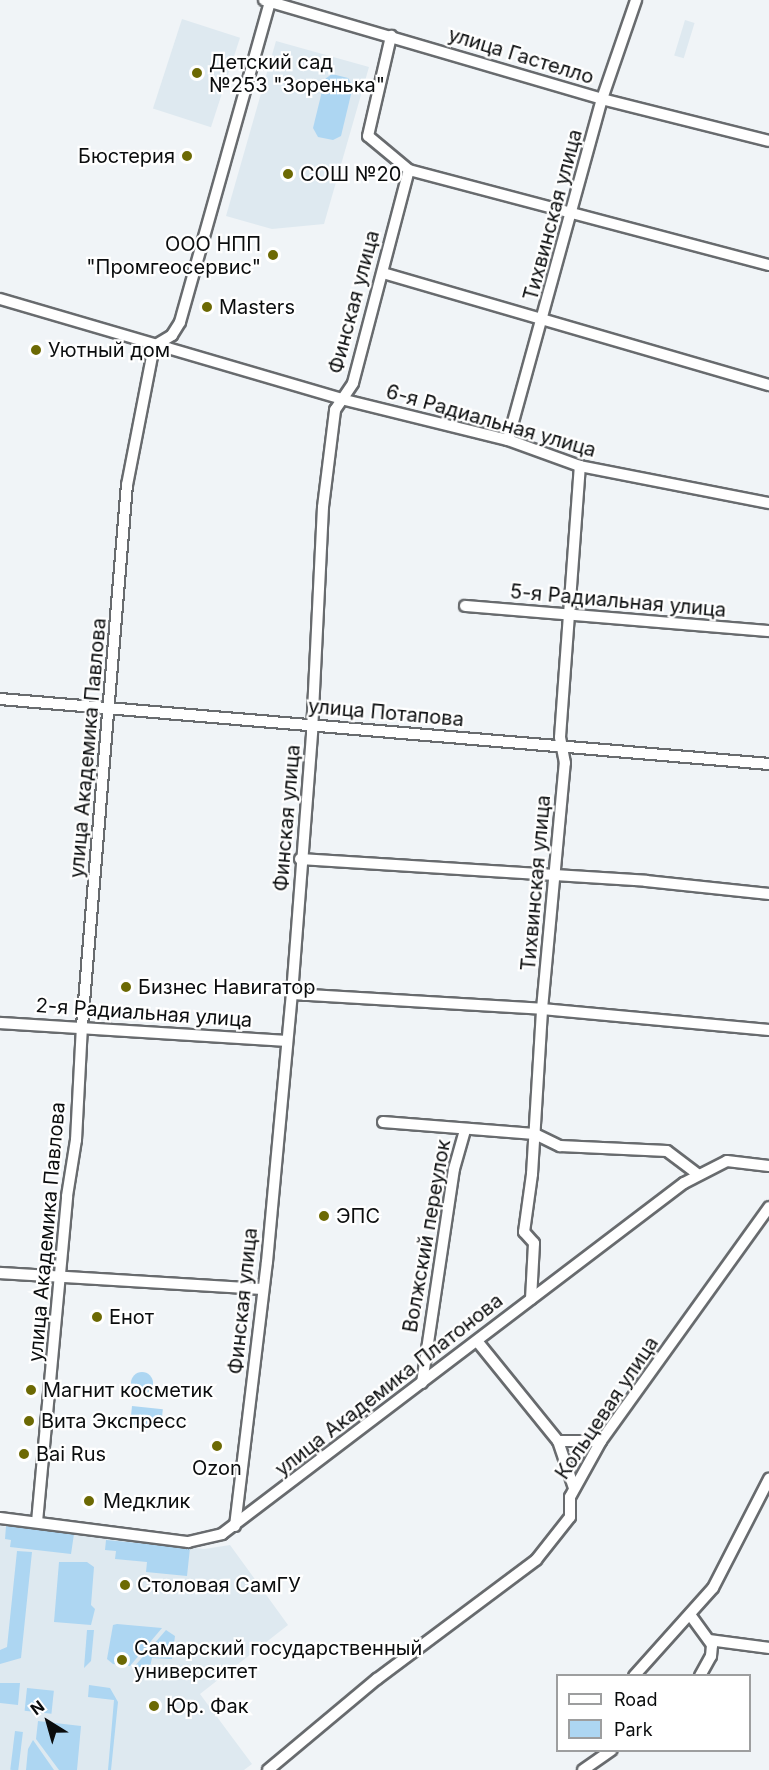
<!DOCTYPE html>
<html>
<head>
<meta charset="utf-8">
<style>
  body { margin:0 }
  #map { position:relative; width:769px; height:1770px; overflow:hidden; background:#f0f4f7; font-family:Inter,sans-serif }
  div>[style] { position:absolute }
  .built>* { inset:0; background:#dee9f0; transform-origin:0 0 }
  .green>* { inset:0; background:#add6f2; transform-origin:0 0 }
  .round { border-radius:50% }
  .roads { filter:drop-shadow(2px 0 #686b6e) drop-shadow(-2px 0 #686b6e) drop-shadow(0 2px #686b6e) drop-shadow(0 -2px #686b6e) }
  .minor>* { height:10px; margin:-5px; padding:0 5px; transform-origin:5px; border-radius:5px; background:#fff }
  .dots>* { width:16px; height:16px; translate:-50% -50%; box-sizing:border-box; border:3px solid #fff; border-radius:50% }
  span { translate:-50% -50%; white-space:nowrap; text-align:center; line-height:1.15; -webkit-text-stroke:4.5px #fff; paint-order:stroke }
  .street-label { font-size:20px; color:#0b0d0e }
  .poi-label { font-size:20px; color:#0b0d0e }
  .left { translate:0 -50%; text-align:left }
  .right { translate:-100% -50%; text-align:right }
  .legend { position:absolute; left:556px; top:1674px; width:195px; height:78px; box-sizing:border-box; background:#fff; border:2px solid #9d9e9f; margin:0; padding:8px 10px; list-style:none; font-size:18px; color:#0b0d0e }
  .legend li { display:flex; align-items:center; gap:12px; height:30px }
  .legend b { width:30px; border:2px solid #9d9e9f }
  .north { position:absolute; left:18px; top:1692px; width:60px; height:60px; -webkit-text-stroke:4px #fff; paint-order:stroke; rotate:323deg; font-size:16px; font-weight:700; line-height:24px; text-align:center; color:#0b0d0e }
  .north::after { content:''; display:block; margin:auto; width:21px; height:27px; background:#0b0d0e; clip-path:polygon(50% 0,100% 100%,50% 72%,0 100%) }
</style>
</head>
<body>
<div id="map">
  <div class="built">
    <i style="left:182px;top:19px;width:61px;height:94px;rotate:18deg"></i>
    <i style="left:685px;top:20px;width:10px;height:37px;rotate:17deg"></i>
    <i style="clip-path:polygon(276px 41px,369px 67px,324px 224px,272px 229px,226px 216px)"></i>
    <i style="clip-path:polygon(0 1526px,204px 1549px,230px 1545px,288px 1625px,200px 1694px,252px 1764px,244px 1770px,0 1770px)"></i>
  </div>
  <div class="green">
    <i style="clip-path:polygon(332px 74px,348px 78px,353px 86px,341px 136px,333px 140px,318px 137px,313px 128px,325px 79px)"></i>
    <i class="round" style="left:131px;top:1372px;width:22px;height:22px"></i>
    <i style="left:132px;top:1406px;width:31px;height:19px;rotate:6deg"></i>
    <i style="clip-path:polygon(6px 1526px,74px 1534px,71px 1554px,10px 1547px,11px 1540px,5px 1539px)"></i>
    <i style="clip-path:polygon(106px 1540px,190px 1548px,187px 1576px,146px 1572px,147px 1562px,115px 1559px,116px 1551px,105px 1550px)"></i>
    <i style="clip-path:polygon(17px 1551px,32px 1552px,21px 1658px,0 1664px,0 1650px,7px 1647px)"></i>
    <i style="clip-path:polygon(59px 1562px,87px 1562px,94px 1567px,91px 1605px,95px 1609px,91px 1625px,54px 1622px)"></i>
    <i style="clip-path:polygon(113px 1625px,117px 1624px,162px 1628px,130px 1666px,113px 1664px,107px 1659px)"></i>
    <i style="clip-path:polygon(87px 1630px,94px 1630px,91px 1661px,84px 1668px)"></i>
    <i style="clip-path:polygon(166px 1630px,175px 1636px,172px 1659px,152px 1658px,150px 1667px,134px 1667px)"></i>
    <i style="clip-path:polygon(0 1683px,20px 1683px,18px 1705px,0 1703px)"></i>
    <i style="clip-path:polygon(89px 1685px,110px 1688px,118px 1702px,111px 1770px,108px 1770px,114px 1700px,88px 1697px)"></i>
    <i style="left:27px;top:1688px;width:27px;height:23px;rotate:6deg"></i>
    <i style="clip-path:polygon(38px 1721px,81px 1726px,77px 1770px,59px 1770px,36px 1739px)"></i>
    <i style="left:15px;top:1731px;width:8px;height:39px;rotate:7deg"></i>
    <i style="clip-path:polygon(33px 1740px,54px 1770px,26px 1770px,28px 1749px)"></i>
  </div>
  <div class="roads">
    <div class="minor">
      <i style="left:264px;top:0;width:352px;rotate:16.3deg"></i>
      <i style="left:602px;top:99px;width:172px;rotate:14.1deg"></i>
      <i style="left:409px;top:170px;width:372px;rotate:14.8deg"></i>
      <i style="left:383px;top:273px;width:402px;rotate:16.2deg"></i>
      <i style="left:0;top:299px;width:355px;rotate:16.3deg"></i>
      <i style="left:341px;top:399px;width:172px;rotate:13.8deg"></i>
      <i style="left:508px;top:440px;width:77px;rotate:19.9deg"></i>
      <i style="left:580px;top:466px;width:193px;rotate:11.1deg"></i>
      <i style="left:508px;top:440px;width:354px;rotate:-74.6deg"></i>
      <i style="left:602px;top:99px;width:105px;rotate:-71deg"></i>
      <i style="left:465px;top:606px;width:305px;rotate:4.7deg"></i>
      <i style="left:0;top:699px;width:772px;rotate:4.83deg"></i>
      <i style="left:300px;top:859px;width:347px;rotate:3.6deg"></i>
      <i style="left:646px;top:881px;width:124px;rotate:6deg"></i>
      <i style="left:292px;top:994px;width:250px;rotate:3.4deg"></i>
      <i style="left:542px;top:1009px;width:228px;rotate:5.3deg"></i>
      <i style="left:0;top:1023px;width:287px;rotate:3.6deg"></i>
      <i style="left:383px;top:1122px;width:152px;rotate:4.5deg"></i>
      <i style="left:535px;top:1134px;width:28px;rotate:26deg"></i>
      <i style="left:560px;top:1146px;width:107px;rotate:2.7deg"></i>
      <i style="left:667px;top:1151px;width:38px;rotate:37deg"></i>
      <i style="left:0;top:1273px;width:262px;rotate:3.5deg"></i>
      <i style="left:531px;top:1299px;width:56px;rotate:-86.9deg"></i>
      <i style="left:534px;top:1243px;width:15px;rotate:-132deg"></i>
      <i style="left:524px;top:1232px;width:59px;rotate:-82.1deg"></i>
      <i style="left:532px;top:1174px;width:165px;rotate:-86.5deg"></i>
      <i style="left:542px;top:1009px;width:247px;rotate:-84.7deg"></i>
      <i style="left:565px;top:763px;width:26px;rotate:-101deg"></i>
      <i style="left:560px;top:737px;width:272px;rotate:-85.8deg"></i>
      <i style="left:477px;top:1341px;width:129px;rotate:51deg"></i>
      <i style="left:558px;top:1441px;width:43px"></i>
      <i style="left:422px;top:1383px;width:216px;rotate:-81.5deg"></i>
      <i style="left:454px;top:1169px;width:41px;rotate:-74.2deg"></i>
      <i style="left:558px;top:1441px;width:50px;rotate:71.2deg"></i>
      <i style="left:0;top:1518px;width:190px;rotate:7.3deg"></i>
      <i style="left:188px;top:1542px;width:35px;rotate:-13deg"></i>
      <i style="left:222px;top:1534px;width:580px;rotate:-37.23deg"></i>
      <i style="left:684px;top:1183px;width:48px;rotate:-27.1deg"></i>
      <i style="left:727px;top:1161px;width:42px;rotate:6.8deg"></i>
      <i style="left:37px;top:1522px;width:327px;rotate:-84.7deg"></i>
      <i style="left:67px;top:1196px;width:57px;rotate:-80.9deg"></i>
      <i style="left:76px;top:1140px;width:114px;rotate:-87deg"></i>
      <i style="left:82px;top:1026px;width:543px;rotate:-85.25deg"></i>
      <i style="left:127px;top:485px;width:142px;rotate:-79deg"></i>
      <i style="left:154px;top:346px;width:21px;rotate:-31deg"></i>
      <i style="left:172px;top:335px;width:15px;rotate:-58deg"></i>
      <i style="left:180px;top:322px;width:332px;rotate:-74.3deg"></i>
      <i style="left:235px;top:1526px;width:266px;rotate:-83.1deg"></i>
      <i style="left:267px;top:1262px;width:269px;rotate:-84.7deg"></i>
      <i style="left:292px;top:994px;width:263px;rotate:-85.6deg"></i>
      <i style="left:312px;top:732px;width:225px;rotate:-87.2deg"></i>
      <i style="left:323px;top:507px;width:98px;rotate:-82.9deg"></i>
      <i style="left:335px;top:410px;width:32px;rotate:-56deg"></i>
      <i style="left:353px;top:383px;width:220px;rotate:-75.3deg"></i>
      <i style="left:409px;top:170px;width:53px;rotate:-140.3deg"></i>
      <i style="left:368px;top:136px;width:103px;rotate:-77deg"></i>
      <i style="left:691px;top:1616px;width:36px;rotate:54deg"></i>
      <i style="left:712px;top:1645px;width:11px;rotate:95deg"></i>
      <i style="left:711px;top:1656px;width:23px;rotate:119deg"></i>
      <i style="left:709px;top:1640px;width:61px;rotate:7.6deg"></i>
      <i style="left:634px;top:1676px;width:118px;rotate:-48.1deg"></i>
      <i style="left:713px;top:1588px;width:123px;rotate:-62.8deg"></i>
      <i style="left:268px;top:1770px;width:142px;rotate:-39.9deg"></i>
      <i style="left:377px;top:1679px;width:199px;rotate:-36.8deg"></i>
      <i style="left:536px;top:1560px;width:55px;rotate:-51.7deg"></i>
      <i style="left:570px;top:1517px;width:20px;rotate:-90deg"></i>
      <i style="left:570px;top:1497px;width:64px;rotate:-61deg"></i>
      <i style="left:601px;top:1441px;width:288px;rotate:-54.3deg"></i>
      <i style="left:583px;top:1770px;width:35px;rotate:-35deg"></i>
    </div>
  </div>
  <div class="dots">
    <i style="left:197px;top:73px;background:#6c6903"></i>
    <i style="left:187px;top:156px;background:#6c6903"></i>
    <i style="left:288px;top:174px;background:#6c6903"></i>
    <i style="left:273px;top:255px;background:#6c6903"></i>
    <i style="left:207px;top:307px;background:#6c6903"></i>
    <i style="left:36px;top:350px;background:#6c6903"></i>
    <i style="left:126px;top:987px;background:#6c6903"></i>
    <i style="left:324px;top:1216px;background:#6c6903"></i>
    <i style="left:97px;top:1317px;background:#6c6903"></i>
    <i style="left:31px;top:1390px;background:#6c6903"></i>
    <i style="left:29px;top:1421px;background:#6c6903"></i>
    <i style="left:217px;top:1446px;background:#6c6903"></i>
    <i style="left:24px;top:1454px;background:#6c6903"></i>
    <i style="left:89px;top:1501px;background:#6c6903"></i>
    <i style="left:125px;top:1585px;background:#6c6903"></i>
    <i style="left:122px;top:1660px;background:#6c6903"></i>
    <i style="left:154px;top:1706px;background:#6c6903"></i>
  </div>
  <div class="street-label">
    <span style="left:521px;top:56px;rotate:17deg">улица Гастелло</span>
    <span style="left:553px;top:215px;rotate:-75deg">Тихвинская улица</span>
    <span style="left:354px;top:302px;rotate:-75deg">Финская улица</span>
    <span style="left:491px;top:421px;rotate:16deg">6-я Радиальная улица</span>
    <span style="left:618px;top:601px;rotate:5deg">5-я Радиальная улица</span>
    <span style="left:386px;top:713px;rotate:5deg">улица Потапова</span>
    <span style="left:88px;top:748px;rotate:-85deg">улица Академика Павлова</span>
    <span style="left:287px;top:818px;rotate:-85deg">Финская улица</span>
    <span style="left:536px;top:883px;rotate:-85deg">Тихвинская улица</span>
    <span style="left:144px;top:1013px;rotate:4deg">2-я Радиальная улица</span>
    <span style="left:47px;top:1232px;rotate:-85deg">улица Академика Павлова</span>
    <span style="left:427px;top:1236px;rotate:-80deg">Волжский переулок</span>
    <span style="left:243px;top:1301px;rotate:-84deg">Финская улица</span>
    <span style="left:389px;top:1385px;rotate:-38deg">улица Академика Платонова</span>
    <span style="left:607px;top:1408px;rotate:-56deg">Кольцевая улица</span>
  </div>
  <div class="poi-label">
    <span class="left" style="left:209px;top:74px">Детский сад<br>№253 "Зоренька"</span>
    <span class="right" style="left:175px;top:156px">Бюстерия</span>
    <span class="left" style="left:300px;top:174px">СОШ №20</span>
    <span class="right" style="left:261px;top:256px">ООО НПП<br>"Промгеосервис"</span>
    <span class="left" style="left:219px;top:307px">Masters</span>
    <span class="left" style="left:48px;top:350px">Уютный дом</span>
    <span class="left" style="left:138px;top:987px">Бизнес Навигатор</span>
    <span class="left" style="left:336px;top:1216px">ЭПС</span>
    <span class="left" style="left:109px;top:1317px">Енот</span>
    <span class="left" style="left:43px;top:1390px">Магнит косметик</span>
    <span class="left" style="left:41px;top:1421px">Вита Экспресс</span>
    <span class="left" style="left:36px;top:1454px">Bai Rus</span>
    <span style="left:217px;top:1468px">Ozon</span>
    <span class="left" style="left:103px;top:1501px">Медклик</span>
    <span class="left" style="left:137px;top:1585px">Столовая СамГУ</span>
    <span class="left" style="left:134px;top:1660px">Самарский государственный<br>университет</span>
    <span class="left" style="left:166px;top:1706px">Юр. Фак</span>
  </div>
  <ul class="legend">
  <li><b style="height:8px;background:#fff"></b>Road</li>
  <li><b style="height:16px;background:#add6f2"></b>Park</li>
  </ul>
  <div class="north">N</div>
</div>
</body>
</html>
